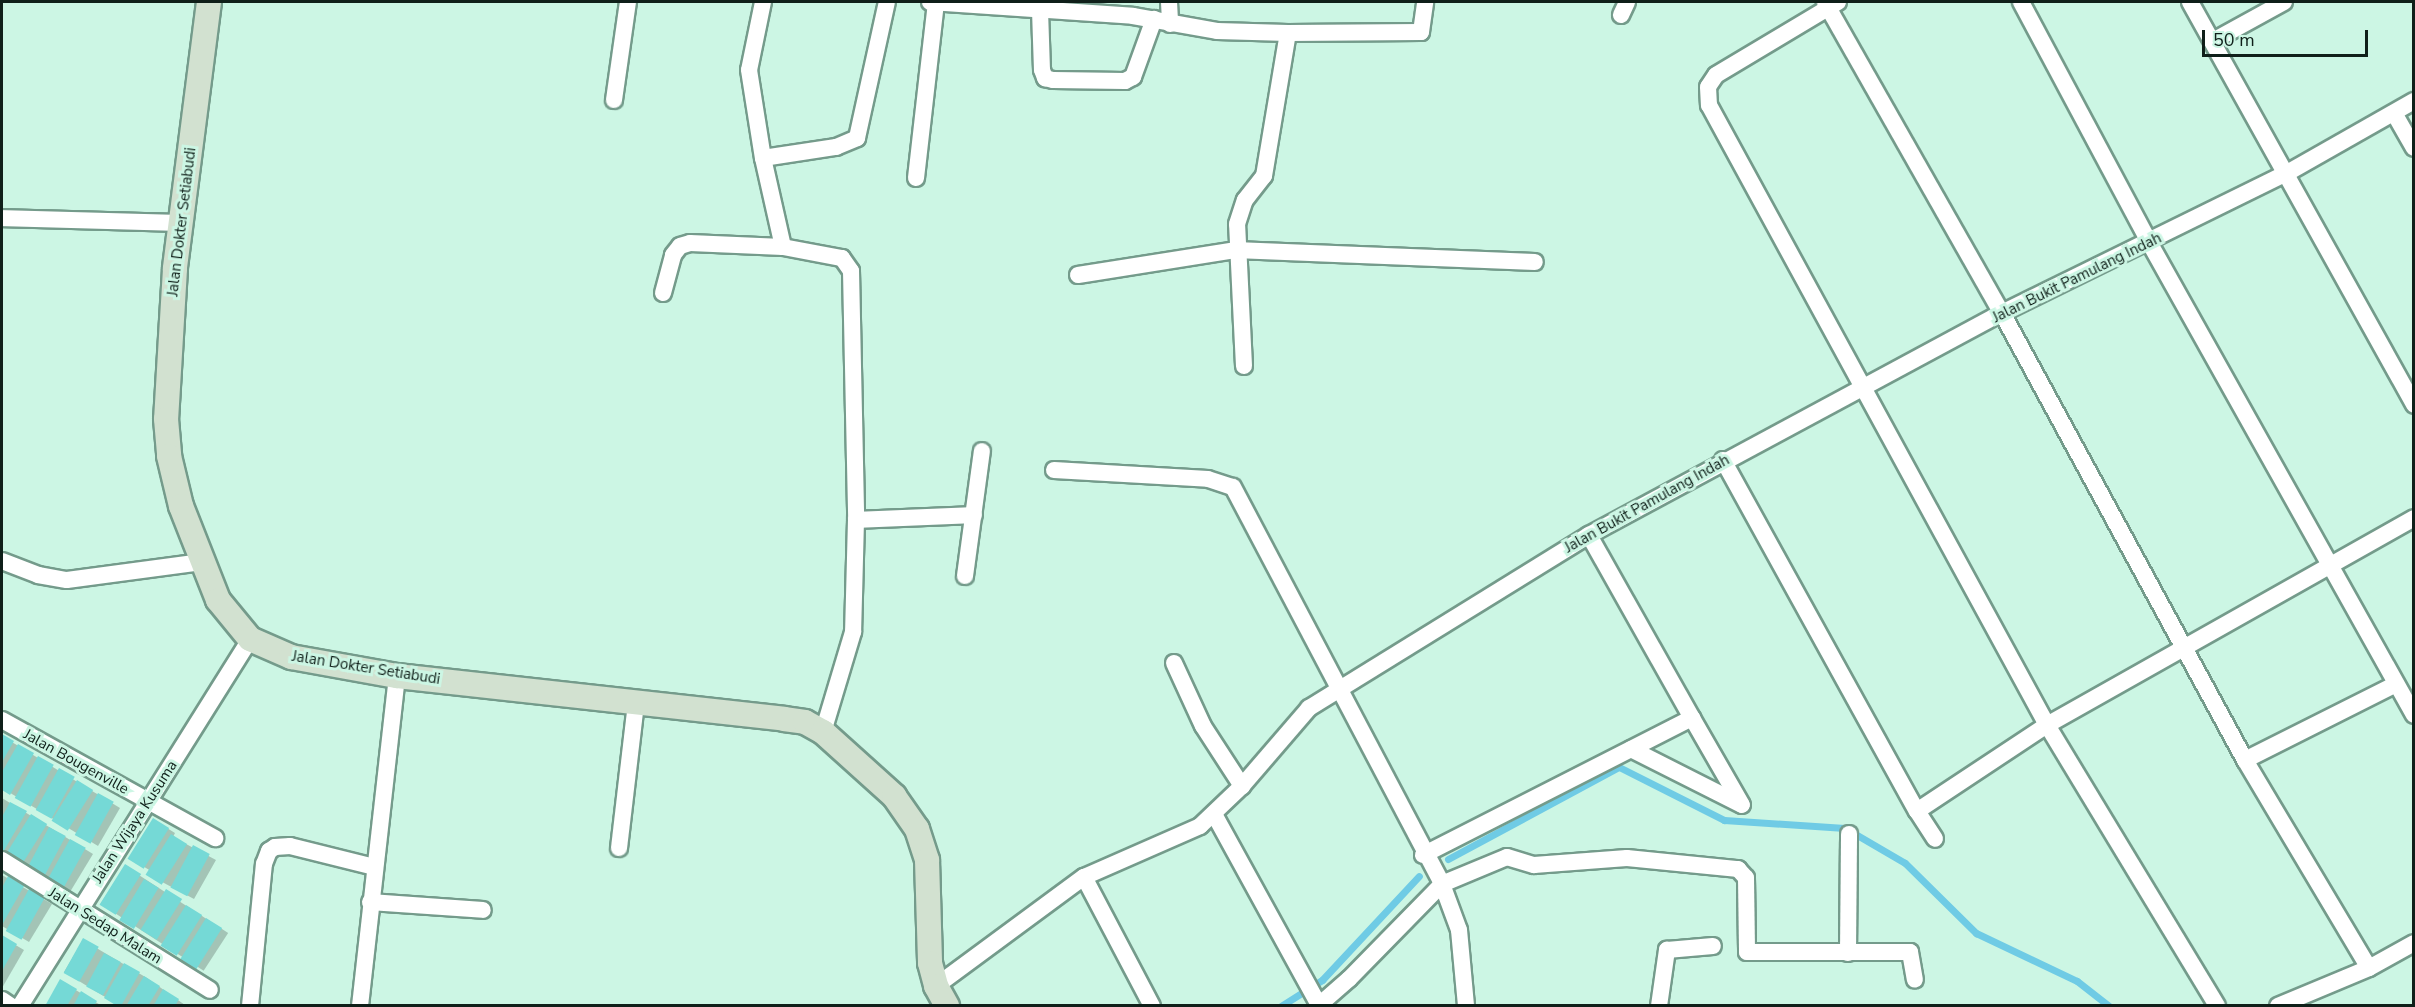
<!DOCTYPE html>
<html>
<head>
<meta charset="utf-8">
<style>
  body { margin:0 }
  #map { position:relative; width:2415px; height:1007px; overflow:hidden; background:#ccf6e4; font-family:"Nunito Sans",sans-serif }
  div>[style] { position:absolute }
  .shadow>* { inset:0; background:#0003; transform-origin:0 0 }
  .stream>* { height:7px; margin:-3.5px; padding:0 3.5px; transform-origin:3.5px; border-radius:3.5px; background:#6fcbe5 }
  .building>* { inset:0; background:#75d9d6; transform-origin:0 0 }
  .roads { filter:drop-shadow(2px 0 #749b8b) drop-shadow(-2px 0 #749b8b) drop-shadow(0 2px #749b8b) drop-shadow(0 -2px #749b8b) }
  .street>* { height:16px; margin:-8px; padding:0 8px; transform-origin:8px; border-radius:8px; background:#fff }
  .secondary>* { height:24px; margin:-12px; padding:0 12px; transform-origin:12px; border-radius:12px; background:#d2e1d0 }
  span { translate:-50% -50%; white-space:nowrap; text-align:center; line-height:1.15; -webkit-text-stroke:6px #ccf6e4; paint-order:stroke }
  .street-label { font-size:15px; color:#0f1f19 }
  .frame { position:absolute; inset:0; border:3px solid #0f1f19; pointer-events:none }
  .scale { position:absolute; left:2202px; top:30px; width:166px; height:27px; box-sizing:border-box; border:3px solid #0f1f19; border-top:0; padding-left:8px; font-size:18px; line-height:21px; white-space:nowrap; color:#0f1f19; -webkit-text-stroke:4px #ccf6e4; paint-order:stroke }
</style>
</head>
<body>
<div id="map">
  <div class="shadow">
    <i style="clip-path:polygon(2px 736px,120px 808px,98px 846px,2px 788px)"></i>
    <i style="clip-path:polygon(2px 798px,93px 854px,70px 892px,2px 851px)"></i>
    <i style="clip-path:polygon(154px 820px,175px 833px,173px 837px,216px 860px,194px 899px,149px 875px,151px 871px,131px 859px)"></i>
    <i style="left:125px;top:866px;width:123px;height:45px;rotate:33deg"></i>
    <i style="clip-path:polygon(2px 875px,52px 904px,29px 942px,2px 926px)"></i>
    <i style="clip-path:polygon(2px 937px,24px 950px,2px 988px)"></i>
    <i style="clip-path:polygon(83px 940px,147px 978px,185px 1005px,120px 1006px,64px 972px)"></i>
    <i style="clip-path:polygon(61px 981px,102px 1006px,47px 1006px)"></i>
  </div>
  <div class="stream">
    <i style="left:1448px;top:859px;width:194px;rotate:-28.3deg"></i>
    <i style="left:1619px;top:767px;width:118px;rotate:26.8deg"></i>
    <i style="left:1724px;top:820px;width:121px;rotate:3.8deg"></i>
    <i style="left:1845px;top:828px;width:69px;rotate:30.3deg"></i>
    <i style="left:1905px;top:863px;width:100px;rotate:44.6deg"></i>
    <i style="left:1976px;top:933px;width:112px;rotate:25.4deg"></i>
    <i style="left:2077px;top:981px;width:41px;rotate:38deg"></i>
    <i style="left:1281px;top:1006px;width:49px;rotate:-32.4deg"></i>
    <i style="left:1322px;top:980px;width:142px;rotate:-47deg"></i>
  </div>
  <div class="building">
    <i style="clip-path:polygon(2px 734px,14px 741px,2px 762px)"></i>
    <i style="clip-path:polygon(18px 744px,34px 753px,10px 795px,2px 790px,2px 772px)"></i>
    <i style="left:38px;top:756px;width:18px;height:48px;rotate:29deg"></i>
    <i style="left:59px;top:768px;width:18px;height:48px;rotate:29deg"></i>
    <i style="left:77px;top:780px;width:19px;height:48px;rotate:32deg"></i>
    <i style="left:98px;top:793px;width:18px;height:48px;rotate:29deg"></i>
    <i style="clip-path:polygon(10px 802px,27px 811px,2px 854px,2px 817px)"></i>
    <i style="left:31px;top:814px;width:19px;height:48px;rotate:32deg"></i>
    <i style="left:153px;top:818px;width:19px;height:48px;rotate:32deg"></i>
    <i style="left:49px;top:827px;width:19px;height:48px;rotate:28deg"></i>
    <i style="left:171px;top:834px;width:19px;height:48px;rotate:32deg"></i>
    <i style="left:70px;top:839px;width:18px;height:48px;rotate:29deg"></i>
    <i style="left:193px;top:845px;width:19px;height:48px;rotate:28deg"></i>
    <i style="left:125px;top:864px;width:19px;height:48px;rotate:32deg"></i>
    <i style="clip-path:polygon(8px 876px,24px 886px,2px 925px,2px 888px)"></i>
    <i style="left:144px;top:879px;width:17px;height:48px;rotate:31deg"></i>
    <i style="left:29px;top:889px;width:18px;height:48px;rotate:29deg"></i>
    <i style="left:166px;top:889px;width:19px;height:48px;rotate:32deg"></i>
    <i style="left:186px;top:905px;width:19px;height:48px;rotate:32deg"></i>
    <i style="left:206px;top:918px;width:19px;height:49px;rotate:32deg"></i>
    <i style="clip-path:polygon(2px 935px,17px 944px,2px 971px)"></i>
    <i style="left:83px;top:938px;width:18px;height:40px;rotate:29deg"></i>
    <i style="left:104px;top:953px;width:19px;height:38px;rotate:28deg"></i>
    <i style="clip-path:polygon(124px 963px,140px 972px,121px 1006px,117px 1006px,104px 998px)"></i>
    <i style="clip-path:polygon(144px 976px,160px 986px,148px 1006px,126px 1006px)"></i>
    <i style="clip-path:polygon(60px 979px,77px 989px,67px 1006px,45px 1006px)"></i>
    <i style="clip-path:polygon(163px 989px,179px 999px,175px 1006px,153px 1006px)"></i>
    <i style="clip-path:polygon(81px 991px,97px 1001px,94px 1006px,73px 1006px)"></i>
  </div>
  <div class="roads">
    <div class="street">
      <i style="left:763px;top:2px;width:69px;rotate:101.6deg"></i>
      <i style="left:749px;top:70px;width:89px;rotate:81deg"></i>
      <i style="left:763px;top:158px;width:91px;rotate:77.3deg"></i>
      <i style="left:930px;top:2px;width:203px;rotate:3.9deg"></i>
      <i style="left:1133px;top:16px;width:85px;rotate:10.1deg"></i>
      <i style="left:1217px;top:31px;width:71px;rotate:1.6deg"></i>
      <i style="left:1288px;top:33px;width:133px;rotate:-0.4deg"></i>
      <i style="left:1421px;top:32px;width:30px;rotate:-82deg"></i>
      <i style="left:1169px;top:2px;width:22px;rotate:87deg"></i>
      <i style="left:1825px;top:2px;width:358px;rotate:60.4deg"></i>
      <i style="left:2002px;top:313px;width:509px;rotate:61.47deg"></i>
      <i style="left:2245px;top:760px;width:242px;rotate:59.2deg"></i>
      <i style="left:1838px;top:2px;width:142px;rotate:149.1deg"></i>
      <i style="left:1716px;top:75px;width:14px;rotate:124deg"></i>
      <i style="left:1708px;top:87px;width:18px;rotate:87deg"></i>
      <i style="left:1709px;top:105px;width:706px;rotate:61.4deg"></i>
      <i style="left:2047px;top:725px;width:328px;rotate:58.8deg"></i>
      <i style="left:2021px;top:2px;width:272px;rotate:61.9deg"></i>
      <i style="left:2149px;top:242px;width:542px;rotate:60.74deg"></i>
      <i style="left:2190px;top:2px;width:461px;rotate:60.9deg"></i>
      <i style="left:1040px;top:10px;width:60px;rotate:88.1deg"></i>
      <i style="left:1042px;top:70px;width:9px;rotate:69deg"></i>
      <i style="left:1045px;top:78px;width:8px;rotate:14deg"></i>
      <i style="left:1053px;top:80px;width:72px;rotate:0.8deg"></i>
      <i style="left:1125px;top:81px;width:9px;rotate:-27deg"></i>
      <i style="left:1133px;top:77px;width:62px;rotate:-70.1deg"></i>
      <i style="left:1621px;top:15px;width:14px;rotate:-65deg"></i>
      <i style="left:2213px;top:41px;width:81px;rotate:-28.8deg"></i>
      <i style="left:614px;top:100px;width:99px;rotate:-81.9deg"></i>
      <i style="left:2394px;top:113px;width:40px;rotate:60.3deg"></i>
      <i style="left:763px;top:158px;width:74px;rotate:-8.6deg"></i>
      <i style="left:836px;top:147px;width:23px;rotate:-23deg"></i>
      <i style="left:857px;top:138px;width:139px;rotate:-77.6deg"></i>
      <i style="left:916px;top:178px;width:177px;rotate:-83.5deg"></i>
      <i style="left:2px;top:218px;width:180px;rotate:1.6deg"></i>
      <i style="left:1078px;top:275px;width:159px;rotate:-9deg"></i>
      <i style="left:1235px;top:250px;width:300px;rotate:2.3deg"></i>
      <i style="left:663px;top:293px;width:39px;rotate:-75deg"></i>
      <i style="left:673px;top:255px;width:11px;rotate:-52deg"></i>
      <i style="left:680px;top:246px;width:10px;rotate:-17deg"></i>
      <i style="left:690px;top:243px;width:93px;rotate:2.5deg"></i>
      <i style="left:783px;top:247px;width:60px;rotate:10.6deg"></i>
      <i style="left:842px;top:258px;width:16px;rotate:55deg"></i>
      <i style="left:851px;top:271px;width:249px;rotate:88.8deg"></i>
      <i style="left:856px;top:520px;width:112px;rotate:91.5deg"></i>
      <i style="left:853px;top:632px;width:104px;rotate:106.7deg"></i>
      <i style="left:1244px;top:366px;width:142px;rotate:-92.8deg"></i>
      <i style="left:1237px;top:224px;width:25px;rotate:-72deg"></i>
      <i style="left:1245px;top:200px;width:31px;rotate:-52deg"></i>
      <i style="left:1264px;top:176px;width:145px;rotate:-80.5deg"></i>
      <i style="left:1723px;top:460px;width:401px;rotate:61.1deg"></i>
      <i style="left:1917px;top:811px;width:156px;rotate:-33.5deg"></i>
      <i style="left:2047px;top:725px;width:421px;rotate:-29.4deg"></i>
      <i style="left:1054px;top:470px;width:154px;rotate:3.3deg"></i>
      <i style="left:1208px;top:479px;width:26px;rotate:18deg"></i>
      <i style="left:1233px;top:487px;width:449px;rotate:62.2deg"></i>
      <i style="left:1442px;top:884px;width:49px;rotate:69.7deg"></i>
      <i style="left:1459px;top:930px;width:76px;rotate:84.7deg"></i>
      <i style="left:856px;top:520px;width:118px;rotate:-2.4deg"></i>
      <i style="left:2px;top:561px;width:39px;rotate:21deg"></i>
      <i style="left:38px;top:575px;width:29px;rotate:10deg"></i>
      <i style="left:67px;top:580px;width:136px;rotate:-7.6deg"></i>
      <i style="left:965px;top:576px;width:126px;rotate:-82.3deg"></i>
      <i style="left:1174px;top:663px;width:69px;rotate:65.3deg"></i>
      <i style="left:1203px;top:726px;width:72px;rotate:57deg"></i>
      <i style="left:1692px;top:718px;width:100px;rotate:60.1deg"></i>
      <i style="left:2px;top:720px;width:244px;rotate:29deg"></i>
      <i style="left:1631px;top:749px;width:124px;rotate:26.8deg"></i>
      <i style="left:2245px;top:760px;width:169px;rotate:-26.7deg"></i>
      <i style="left:1917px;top:811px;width:33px;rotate:57deg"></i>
      <i style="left:1214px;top:814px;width:218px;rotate:61.2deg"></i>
      <i style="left:619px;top:848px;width:146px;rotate:-83.3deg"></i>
      <i style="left:1423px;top:855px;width:302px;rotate:-27deg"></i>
      <i style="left:1692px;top:718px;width:210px;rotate:-119.4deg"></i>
      <i style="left:2px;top:860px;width:245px;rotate:32deg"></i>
      <i style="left:1084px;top:877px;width:146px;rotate:62.2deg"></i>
      <i style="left:370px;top:902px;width:113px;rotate:4deg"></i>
      <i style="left:1848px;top:953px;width:119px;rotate:-89.5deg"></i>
      <i style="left:936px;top:986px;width:184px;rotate:-36.4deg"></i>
      <i style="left:1084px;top:877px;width:127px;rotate:-23.7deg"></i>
      <i style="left:1200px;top:826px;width:58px;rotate:-43.6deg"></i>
      <i style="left:1242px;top:786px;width:103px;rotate:-49.3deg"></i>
      <i style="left:1309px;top:708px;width:329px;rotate:-31.7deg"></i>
      <i style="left:1589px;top:535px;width:469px;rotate:-28.3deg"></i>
      <i style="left:2002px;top:313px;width:318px;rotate:-26.2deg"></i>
      <i style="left:2287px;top:173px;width:146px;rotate:-29.6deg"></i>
      <i style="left:2px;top:1000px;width:11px;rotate:34deg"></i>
      <i style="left:20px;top:1006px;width:433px;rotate:-57.9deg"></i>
      <i style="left:250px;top:1006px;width:143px;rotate:-84.4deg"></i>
      <i style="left:264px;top:864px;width:14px;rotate:-69deg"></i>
      <i style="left:269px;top:851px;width:7px;rotate:-34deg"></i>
      <i style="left:275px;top:847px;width:15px;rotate:-4deg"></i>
      <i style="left:290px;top:846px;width:87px;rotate:14deg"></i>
      <i style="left:360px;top:1006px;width:332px;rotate:-83.6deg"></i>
      <i style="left:1318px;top:1006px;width:41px;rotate:-41.1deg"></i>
      <i style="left:1349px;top:979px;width:133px;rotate:-45.6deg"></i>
      <i style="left:1442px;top:884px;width:70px;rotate:-22.6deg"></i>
      <i style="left:1507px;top:857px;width:28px;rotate:17deg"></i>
      <i style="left:1534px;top:865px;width:93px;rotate:-4.3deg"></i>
      <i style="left:1627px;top:858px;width:112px;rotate:5.7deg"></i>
      <i style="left:1738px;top:869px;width:12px;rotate:48deg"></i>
      <i style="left:1746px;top:878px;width:74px;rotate:89.2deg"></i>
      <i style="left:1747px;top:952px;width:163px"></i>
      <i style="left:1910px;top:952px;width:28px;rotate:80deg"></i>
      <i style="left:1659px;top:1006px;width:57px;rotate:-81.9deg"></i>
      <i style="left:1667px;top:950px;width:46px;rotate:-5deg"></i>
      <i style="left:2278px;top:1006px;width:99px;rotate:-22.7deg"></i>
      <i style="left:2369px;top:968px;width:51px;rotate:-29.1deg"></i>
    </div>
    <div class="secondary">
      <i style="left:209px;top:2px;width:269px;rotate:97.3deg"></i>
      <i style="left:175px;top:269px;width:150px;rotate:93.4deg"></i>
      <i style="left:166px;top:419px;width:37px;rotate:85deg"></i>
      <i style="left:169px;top:456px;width:51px;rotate:76.5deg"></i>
      <i style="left:181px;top:506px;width:101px;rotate:68.5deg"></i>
      <i style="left:218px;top:600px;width:50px;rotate:50.6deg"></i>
      <i style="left:250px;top:639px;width:45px;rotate:23.7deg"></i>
      <i style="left:291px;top:657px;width:108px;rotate:10.2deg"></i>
      <i style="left:397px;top:676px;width:389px;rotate:6.3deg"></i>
      <i style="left:784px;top:719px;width:21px;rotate:8deg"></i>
      <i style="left:805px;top:722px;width:21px;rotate:29deg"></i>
      <i style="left:823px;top:732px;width:96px;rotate:42deg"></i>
      <i style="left:894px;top:796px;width:40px;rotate:55.1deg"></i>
      <i style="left:917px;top:829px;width:33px;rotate:72deg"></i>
      <i style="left:927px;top:860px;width:103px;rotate:88.3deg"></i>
      <i style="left:930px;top:963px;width:24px;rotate:75deg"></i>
      <i style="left:936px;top:986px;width:23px;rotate:61deg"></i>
    </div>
  </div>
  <div class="street-label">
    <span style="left:182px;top:222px;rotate:-83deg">Jalan Dokter Setiabudi</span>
    <span style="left:2077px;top:278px;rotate:-26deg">Jalan Bukit Pamulang Indah</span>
    <span style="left:1647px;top:504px;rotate:-29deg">Jalan Bukit Pamulang Indah</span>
    <span style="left:366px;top:668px;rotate:9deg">Jalan Dokter Setiabudi</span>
    <span style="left:76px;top:762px;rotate:29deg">Jalan Bougenville</span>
    <span style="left:135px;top:822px;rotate:-57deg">Jalan Wijaya Kusuma</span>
    <span style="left:105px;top:926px;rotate:32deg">Jalan Sedap Malam</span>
  </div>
  <div class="frame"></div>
  <div class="scale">50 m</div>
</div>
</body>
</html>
